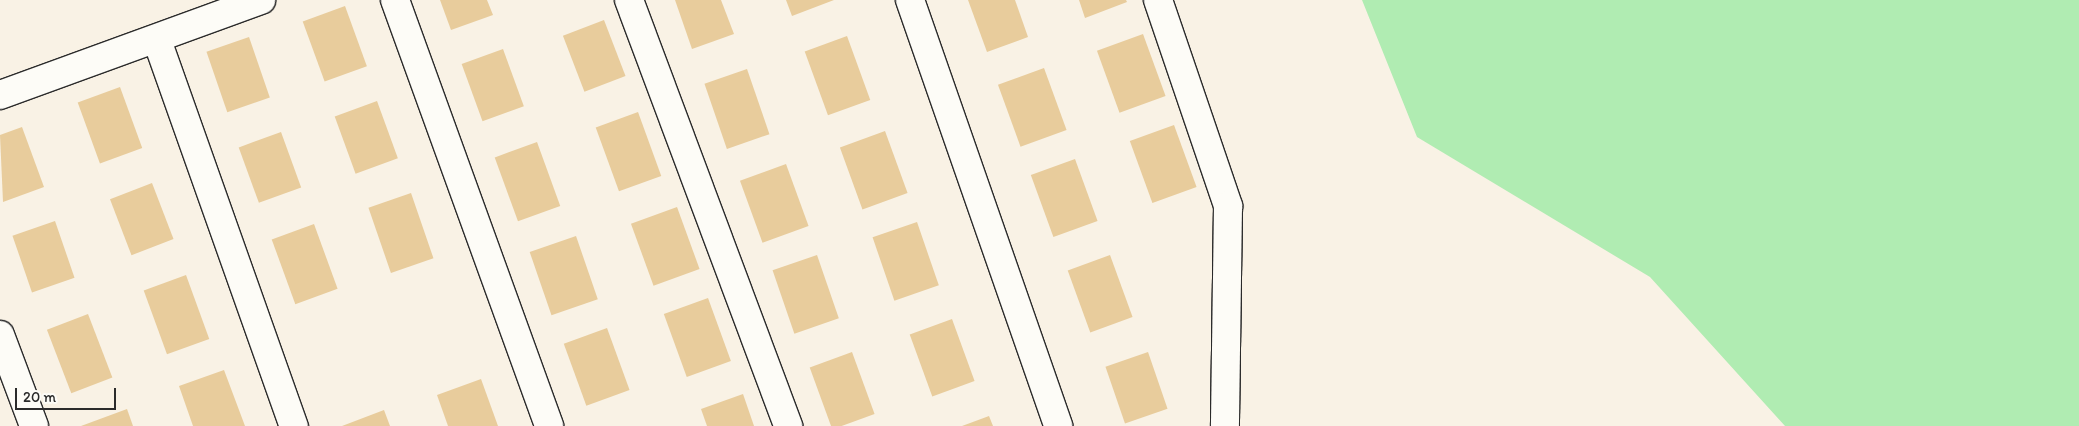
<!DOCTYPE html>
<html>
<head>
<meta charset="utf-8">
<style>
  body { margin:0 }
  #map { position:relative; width:2079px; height:426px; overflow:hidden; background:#f9f2e5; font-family:Itim,sans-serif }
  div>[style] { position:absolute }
  .green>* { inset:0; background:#b0ecb2 }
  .building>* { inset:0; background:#e8cc9c; transform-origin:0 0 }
  .roads { filter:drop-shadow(1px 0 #2b2b2b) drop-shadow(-1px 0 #2b2b2b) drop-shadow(0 1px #2b2b2b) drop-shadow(0 -1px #2b2b2b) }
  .street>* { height:28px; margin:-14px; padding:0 14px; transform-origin:14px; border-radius:14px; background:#fdfcf7 }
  span { translate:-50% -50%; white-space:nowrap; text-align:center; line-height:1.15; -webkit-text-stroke:4px #fdfcf7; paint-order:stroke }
  .scale { position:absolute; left:15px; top:388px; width:101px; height:22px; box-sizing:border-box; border:2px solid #2b2b2b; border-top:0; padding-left:6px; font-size:15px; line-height:18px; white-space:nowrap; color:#2b2b2b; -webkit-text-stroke:4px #fdfcf7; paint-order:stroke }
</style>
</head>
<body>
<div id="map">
  <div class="green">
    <i style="clip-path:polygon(1362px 0,2079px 0,2079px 426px,1785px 426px,1650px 277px,1417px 137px)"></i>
  </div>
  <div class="building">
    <i style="clip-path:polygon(440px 0,487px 0,493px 15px,451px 30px)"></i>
    <i style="clip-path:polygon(675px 0,721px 0,734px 34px,692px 49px)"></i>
    <i style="clip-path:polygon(786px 0,834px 0,792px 16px)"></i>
    <i style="clip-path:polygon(968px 0,1015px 0,1028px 37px,987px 52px)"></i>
    <i style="clip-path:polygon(1079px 0,1126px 0,1127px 2px,1085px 18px)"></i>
    <i style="left:345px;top:6px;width:64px;height:45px;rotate:70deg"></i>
    <i style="left:604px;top:20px;width:60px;height:44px;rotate:69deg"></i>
    <i style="left:1143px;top:34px;width:66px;height:49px;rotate:70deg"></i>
    <i style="left:847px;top:36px;width:68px;height:45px;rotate:70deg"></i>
    <i style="left:249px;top:37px;width:64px;height:45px;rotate:71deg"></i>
    <i style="left:503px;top:49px;width:61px;height:44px;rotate:70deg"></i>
    <i style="left:1044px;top:68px;width:66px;height:49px;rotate:70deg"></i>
    <i style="left:747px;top:69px;width:69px;height:45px;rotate:71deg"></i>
    <i style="left:120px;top:87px;width:65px;height:45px;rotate:70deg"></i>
    <i style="left:377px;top:101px;width:61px;height:45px;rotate:70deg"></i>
    <i style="left:638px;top:112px;width:68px;height:45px;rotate:70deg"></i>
    <i style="left:1174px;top:125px;width:66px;height:47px;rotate:70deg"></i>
    <i style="clip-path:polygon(22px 127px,44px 187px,3px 202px,0 135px)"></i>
    <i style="left:885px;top:131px;width:66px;height:48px;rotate:70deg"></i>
    <i style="left:281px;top:132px;width:59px;height:45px;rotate:70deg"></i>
    <i style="left:537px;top:142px;width:68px;height:45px;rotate:70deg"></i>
    <i style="left:1075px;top:159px;width:66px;height:47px;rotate:70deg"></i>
    <i style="left:786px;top:164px;width:66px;height:49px;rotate:70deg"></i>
    <i style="left:152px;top:183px;width:60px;height:45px;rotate:69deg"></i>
    <i style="left:411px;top:193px;width:69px;height:45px;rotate:71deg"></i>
    <i style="left:677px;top:207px;width:66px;height:49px;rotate:70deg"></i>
    <i style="left:55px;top:221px;width:60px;height:45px;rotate:71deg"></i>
    <i style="left:917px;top:222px;width:67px;height:47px;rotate:71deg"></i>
    <i style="left:314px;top:224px;width:69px;height:45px;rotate:70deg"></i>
    <i style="left:576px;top:236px;width:67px;height:49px;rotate:71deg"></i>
    <i style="left:817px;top:255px;width:67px;height:47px;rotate:71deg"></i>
    <i style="left:1110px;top:255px;width:66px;height:45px;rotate:70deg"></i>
    <i style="left:186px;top:275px;width:68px;height:45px;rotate:70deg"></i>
    <i style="left:708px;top:298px;width:67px;height:47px;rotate:70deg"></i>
    <i style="left:88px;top:314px;width:68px;height:44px;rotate:69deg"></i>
    <i style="left:952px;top:319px;width:66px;height:45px;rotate:70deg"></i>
    <i style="left:607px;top:328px;width:66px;height:46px;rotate:70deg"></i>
    <i style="left:852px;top:352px;width:66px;height:45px;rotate:70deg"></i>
    <i style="left:1148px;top:352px;width:60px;height:45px;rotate:71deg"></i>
    <i style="clip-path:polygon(224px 370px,245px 426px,193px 426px,179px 386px)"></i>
    <i style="clip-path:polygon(481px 379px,498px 426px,448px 426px,437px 395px)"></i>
    <i style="clip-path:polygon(743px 394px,754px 426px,707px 426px,701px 409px)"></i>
    <i style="clip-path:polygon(127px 409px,133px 426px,81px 426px)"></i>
    <i style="clip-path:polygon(384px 410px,390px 426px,342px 426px)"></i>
    <i style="clip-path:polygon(989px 416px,993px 426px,962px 426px)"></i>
  </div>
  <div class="roads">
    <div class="street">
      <i style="left:395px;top:0;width:453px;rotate:70.1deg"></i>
      <i style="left:629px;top:0;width:455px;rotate:69.5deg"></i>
      <i style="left:910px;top:0;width:451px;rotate:70.8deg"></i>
      <i style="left:1158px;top:0;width:218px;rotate:71.2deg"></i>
      <i style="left:1228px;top:206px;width:220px;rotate:90.8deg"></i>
      <i style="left:157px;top:40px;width:410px;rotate:70.5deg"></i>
      <i style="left:0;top:95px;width:278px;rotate:-20deg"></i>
      <i style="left:0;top:335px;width:97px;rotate:69.5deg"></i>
    </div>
  </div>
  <div class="scale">20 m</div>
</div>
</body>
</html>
